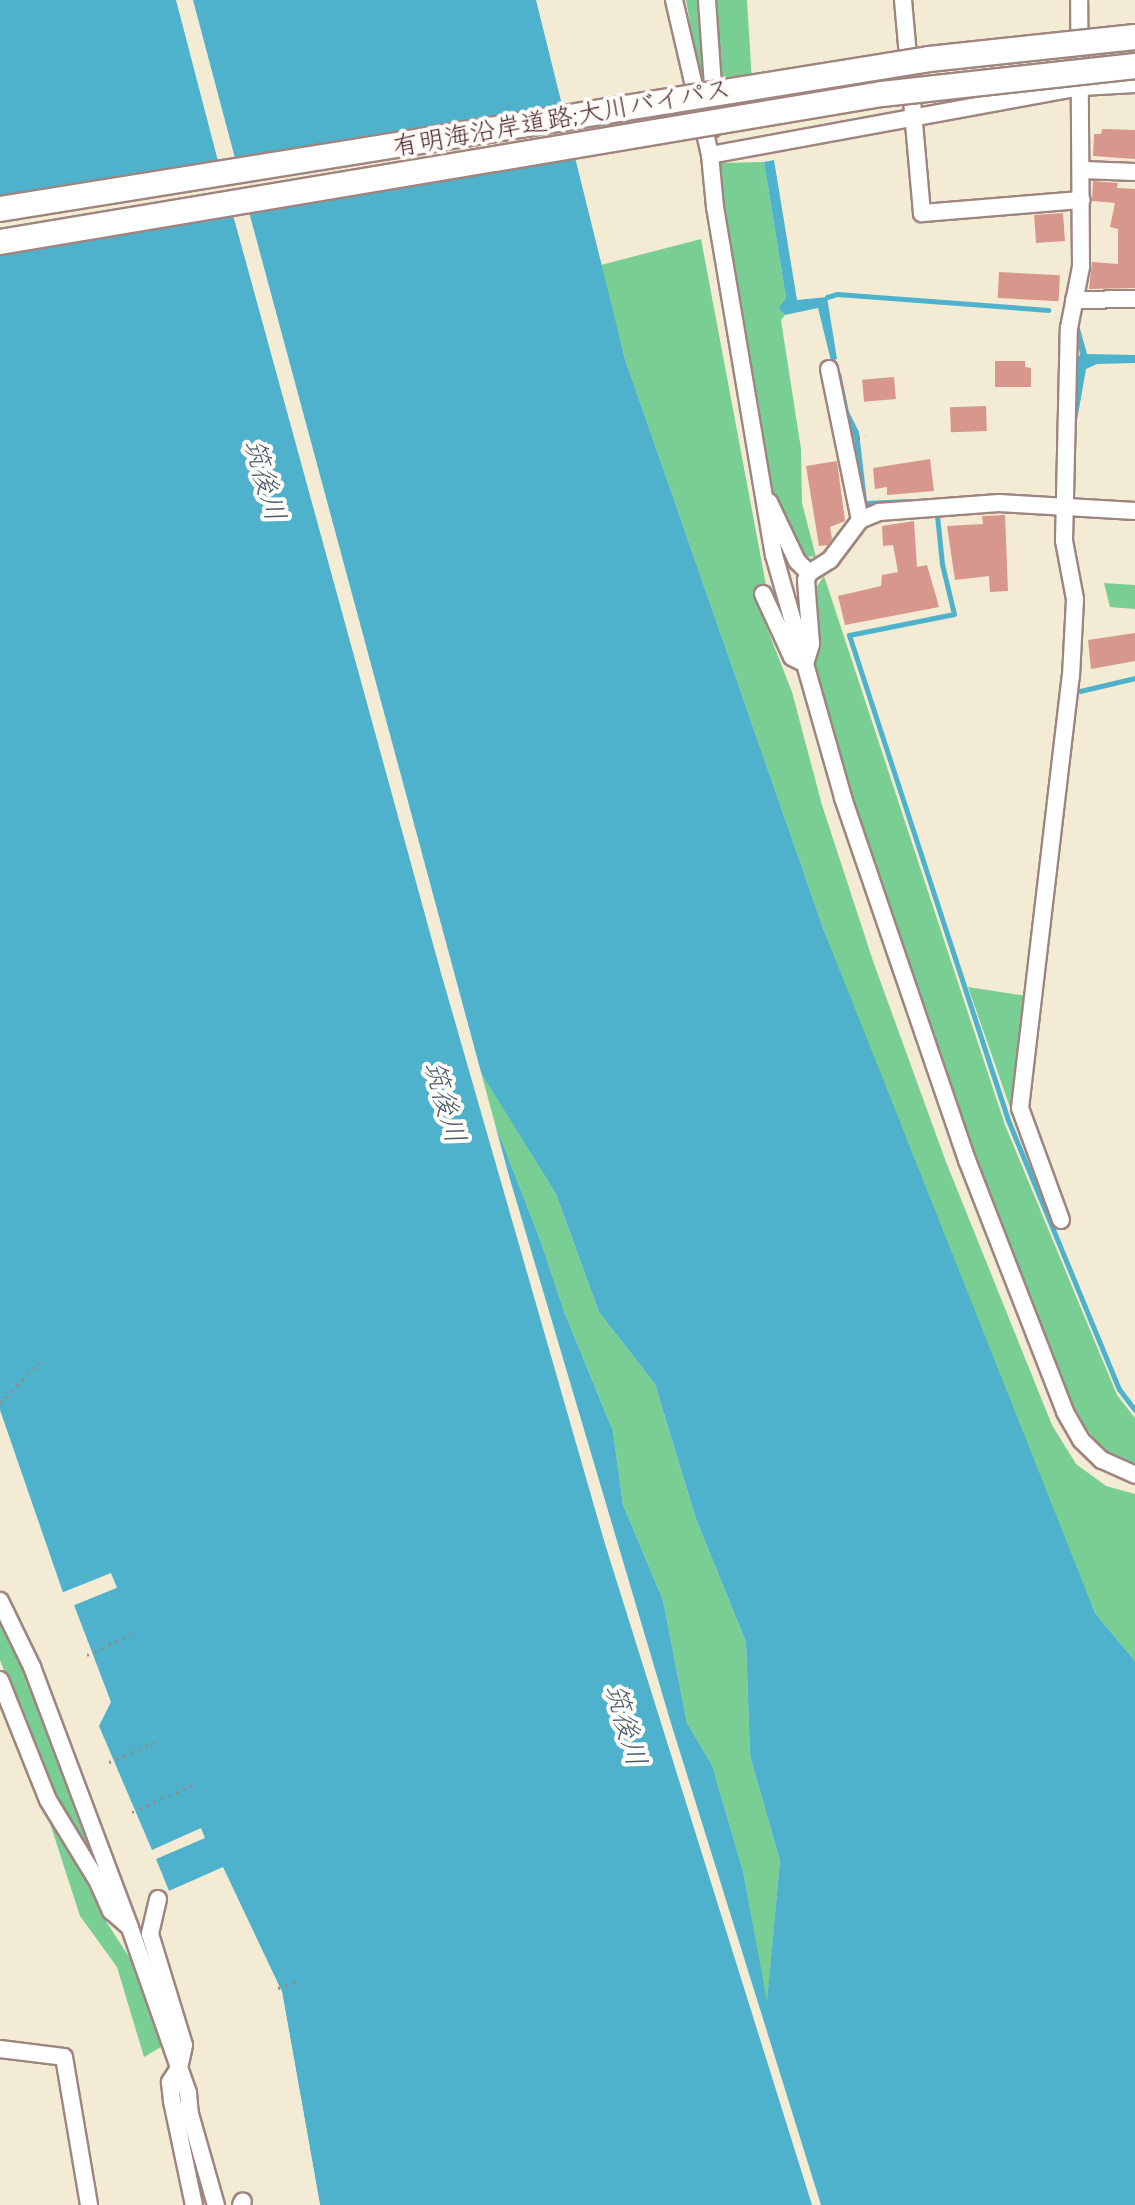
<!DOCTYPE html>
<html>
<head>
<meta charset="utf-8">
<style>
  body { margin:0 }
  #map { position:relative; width:1135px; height:2205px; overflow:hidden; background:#f4ebd5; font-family:"Comic Neue","Klee One",sans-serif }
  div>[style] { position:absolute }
  .green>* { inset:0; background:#79cf93 }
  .water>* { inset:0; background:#4fb2cd }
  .pier>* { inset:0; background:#f4ebd5; transform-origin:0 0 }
  .stream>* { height:5px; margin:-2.5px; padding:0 2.5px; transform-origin:2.5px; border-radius:2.5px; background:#4fb2cd }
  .building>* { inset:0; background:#d7978d; transform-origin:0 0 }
  .path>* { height:3px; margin-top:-1.5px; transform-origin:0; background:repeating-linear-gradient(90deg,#9f8580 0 2px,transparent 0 8px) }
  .roads { filter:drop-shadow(2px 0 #9f8580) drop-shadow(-2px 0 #9f8580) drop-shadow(0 2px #9f8580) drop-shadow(0 -2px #9f8580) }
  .minor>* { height:16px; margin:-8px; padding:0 8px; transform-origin:8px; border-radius:8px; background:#fff }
  .bridges { filter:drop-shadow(2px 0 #9f8580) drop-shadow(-2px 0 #9f8580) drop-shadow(0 2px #9f8580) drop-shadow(0 -2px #9f8580) }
  .highway-bridge>* { height:24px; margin:-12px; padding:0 12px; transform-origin:12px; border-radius:12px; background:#fff }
  span { translate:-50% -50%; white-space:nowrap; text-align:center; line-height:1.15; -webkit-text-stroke:8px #fdfcf7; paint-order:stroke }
  .street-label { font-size:26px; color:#4a1f2b }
  .water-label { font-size:28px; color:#4c5a6c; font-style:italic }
</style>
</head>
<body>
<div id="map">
  <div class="green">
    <i style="clip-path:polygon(686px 0,747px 0,752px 82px,700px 80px)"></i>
    <i style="clip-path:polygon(764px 162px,786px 298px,778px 308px,785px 315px,781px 320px,801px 449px,802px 503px,816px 557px,802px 556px,785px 512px,771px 495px,721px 198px,721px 163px)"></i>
    <i style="clip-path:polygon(701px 239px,766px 585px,756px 600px,792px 692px,822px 805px,873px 961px,946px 1162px,1052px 1425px,1076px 1464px,1106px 1486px,1135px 1494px,1135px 1661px,1095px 1613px,958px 1275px,823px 928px,625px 359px,601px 265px)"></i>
    <i style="clip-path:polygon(824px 576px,1005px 1125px,1117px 1395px,1135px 1418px,1135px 1464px,1106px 1454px,1074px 1412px,971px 1153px,847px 791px,815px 675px,818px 635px,812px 594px)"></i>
    <i style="clip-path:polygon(1104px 583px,1135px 585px,1135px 609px,1110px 607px)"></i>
    <i style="clip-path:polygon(968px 987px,1027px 996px,1013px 1116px)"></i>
    <i style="clip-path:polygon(461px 1038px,556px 1194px,599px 1312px,655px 1384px,696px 1519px,746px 1642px,750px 1756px,780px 1861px,767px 2005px,743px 1871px,712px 1765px,687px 1723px,663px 1600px,623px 1505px,613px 1431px,565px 1314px,541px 1242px)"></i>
    <i style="clip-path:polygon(0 1609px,28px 1666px,102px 1876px,49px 1786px,0 1660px)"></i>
    <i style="clip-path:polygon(47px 1814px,92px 1881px,102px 1915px,133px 1963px,161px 2047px,144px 2057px,117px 1967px,80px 1916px)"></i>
  </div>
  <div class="water">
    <i style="clip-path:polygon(evenodd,0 0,536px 0,625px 359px,823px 928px,1095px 1613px,1135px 1661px,1135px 2205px,320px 2205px,282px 1992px,223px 1868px,169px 1891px,156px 1859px,205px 1838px,201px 1828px,152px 1850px,99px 1726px,111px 1702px,74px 1605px,68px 1607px,0 1410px,0 0,464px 1045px,556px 1194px,599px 1312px,655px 1384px,696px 1519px,746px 1642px,750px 1756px,780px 1861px,767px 2001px,743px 1871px,712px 1765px,687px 1723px,663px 1600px,623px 1505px,613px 1431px,565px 1314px,541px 1242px,464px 1045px)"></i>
    <i style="clip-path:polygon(774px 160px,797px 300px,827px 297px,837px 359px,831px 361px,818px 308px,785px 315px,778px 308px,786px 298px,764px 162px)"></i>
    <i style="clip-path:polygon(1079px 325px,1087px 354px,1135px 355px,1135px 363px,1097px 364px,1086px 369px,1075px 432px,1075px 363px,1080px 354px,1075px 332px)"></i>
    <i style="clip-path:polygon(841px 373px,849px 412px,859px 432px,867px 501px,908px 499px,909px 502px,862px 506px,854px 439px,835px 375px)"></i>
  </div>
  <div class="pier">
    <i style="clip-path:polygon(176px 0,193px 0,236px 162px,565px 107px,578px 156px,249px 212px,509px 1176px,670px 1720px,821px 2205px,812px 2205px,605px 1544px,441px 973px,233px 215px,0 253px,0 201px,219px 165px)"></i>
    <i style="left:111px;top:1573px;width:16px;height:53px;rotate:68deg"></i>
    <i style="clip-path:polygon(223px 1867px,282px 1992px,320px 2205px,316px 2205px,279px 1993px,221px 1873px,171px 1895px,169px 1891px)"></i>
  </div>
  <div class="stream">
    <i style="left:827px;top:297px;width:10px;rotate:-17deg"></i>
    <i style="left:837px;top:294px;width:212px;rotate:4.3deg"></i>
    <i style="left:937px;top:515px;width:49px;rotate:84.2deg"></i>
    <i style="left:942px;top:564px;width:51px;rotate:76.5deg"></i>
    <i style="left:954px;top:614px;width:107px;rotate:168.7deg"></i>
    <i style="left:849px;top:635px;width:510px;rotate:71.85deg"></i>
    <i style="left:1008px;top:1120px;width:291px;rotate:67.6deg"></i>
    <i style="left:1119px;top:1389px;width:26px;rotate:53deg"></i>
    <i style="left:1080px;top:691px;width:57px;rotate:-13.3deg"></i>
  </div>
  <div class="building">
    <i style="clip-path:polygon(1102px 129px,1135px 130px,1135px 159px,1093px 156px,1094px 134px,1101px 134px)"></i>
    <i style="clip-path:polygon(1093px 181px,1118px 183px,1117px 188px,1135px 189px,1135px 288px,1089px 289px,1092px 262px,1118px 264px,1118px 229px,1110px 227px,1115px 203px,1092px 201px)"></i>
    <i style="left:1063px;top:213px;width:28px;height:29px;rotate:86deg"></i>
    <i style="left:999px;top:272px;width:61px;height:26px;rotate:3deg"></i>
    <i style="clip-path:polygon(995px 361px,1025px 361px,1025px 367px,1031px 368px,1031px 387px,995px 387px)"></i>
    <i style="left:894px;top:377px;width:22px;height:32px;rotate:85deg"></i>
    <i style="left:986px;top:406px;width:25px;height:36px;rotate:88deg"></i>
    <i style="clip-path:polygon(930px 459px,934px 491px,887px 495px,887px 487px,875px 489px,873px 468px)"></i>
    <i style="clip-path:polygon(837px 461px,845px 521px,830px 527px,832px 539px,828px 545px,819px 546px,806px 466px)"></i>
    <i style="clip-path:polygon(1005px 515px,1008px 591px,990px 592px,989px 576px,955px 580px,947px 526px,983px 524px,982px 516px)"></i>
    <i style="clip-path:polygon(914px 521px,917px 567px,927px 565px,939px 607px,845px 625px,838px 596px,881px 586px,882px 575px,898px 572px,893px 545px,883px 546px,882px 526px)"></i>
    <i style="clip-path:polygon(1135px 633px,1135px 661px,1091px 669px,1088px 640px)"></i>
  </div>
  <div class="path">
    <i style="left:858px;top:438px;width:8px;rotate:-14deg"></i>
    <i style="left:0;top:1403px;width:57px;rotate:-45.7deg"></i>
    <i style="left:87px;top:1655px;width:49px;rotate:-25.5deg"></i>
    <i style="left:109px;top:1762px;width:56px;rotate:-23.3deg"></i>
    <i style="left:132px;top:1812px;width:69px;rotate:-24deg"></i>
    <i style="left:278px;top:1988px;width:21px;rotate:-19deg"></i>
  </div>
  <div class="roads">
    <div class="minor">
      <i style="left:674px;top:0;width:159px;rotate:76.9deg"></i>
      <i style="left:710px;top:155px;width:52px;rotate:84.5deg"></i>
      <i style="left:715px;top:207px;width:353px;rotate:80.4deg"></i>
      <i style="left:774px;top:555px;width:253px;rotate:74.1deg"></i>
      <i style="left:843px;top:798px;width:383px;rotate:71.1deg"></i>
      <i style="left:967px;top:1160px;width:270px;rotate:68.7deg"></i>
      <i style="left:1065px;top:1412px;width:32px;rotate:60deg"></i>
      <i style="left:1081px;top:1440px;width:29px;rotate:44deg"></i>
      <i style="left:1102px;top:1460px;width:36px;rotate:24deg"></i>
      <i style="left:707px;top:0;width:101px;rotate:86deg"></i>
      <i style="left:714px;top:101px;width:28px;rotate:94deg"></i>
      <i style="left:903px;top:0;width:214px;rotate:84.9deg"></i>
      <i style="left:922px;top:213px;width:160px;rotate:-4.7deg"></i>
      <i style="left:710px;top:155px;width:377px;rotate:-10.4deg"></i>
      <i style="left:1081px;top:87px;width:54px;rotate:-3.2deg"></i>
      <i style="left:1082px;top:170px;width:53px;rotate:2.2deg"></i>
      <i style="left:1074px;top:300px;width:61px;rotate:-0.9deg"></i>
      <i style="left:829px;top:369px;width:154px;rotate:78.4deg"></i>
      <i style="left:769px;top:502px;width:65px;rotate:64.6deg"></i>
      <i style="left:797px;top:561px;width:17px;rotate:45deg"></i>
      <i style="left:763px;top:594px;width:69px;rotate:65.3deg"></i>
      <i style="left:792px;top:657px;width:9px;rotate:27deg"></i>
      <i style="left:805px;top:664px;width:21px;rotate:-73deg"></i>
      <i style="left:811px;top:644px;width:64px;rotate:-94.5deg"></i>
      <i style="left:806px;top:580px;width:8px;rotate:-67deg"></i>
      <i style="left:809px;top:573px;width:25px;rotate:-32deg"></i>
      <i style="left:830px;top:560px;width:50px;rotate:-53.1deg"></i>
      <i style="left:860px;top:520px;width:21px;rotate:-23deg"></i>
      <i style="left:879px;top:512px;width:120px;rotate:-4.3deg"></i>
      <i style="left:999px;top:503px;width:136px;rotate:3.4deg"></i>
      <i style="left:1061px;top:1220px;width:119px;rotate:-110.1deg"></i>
      <i style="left:1020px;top:1108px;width:435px;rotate:-83.3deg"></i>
      <i style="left:1071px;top:676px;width:77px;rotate:-87deg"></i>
      <i style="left:1075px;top:599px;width:59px;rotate:-100.7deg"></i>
      <i style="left:1064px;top:541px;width:213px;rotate:-88.7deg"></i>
      <i style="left:1069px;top:328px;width:62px;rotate:-78.9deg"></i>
      <i style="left:1081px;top:267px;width:267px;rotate:-90.4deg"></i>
      <i style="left:0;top:1601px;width:73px;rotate:64.1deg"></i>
      <i style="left:32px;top:1667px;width:279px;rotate:69.4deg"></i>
      <i style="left:130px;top:1928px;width:175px;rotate:70.6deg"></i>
      <i style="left:188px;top:2093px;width:21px;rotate:85deg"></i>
      <i style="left:190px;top:2114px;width:95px;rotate:74.1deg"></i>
      <i style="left:0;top:1680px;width:129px;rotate:68.2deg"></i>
      <i style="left:48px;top:1800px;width:96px;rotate:58.6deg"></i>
      <i style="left:98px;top:1882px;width:32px;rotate:66deg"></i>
      <i style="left:111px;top:1911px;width:21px;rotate:41deg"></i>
      <i style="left:158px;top:1899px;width:36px;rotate:103deg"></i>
      <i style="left:150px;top:1934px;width:116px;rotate:73deg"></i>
      <i style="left:184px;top:2045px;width:24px;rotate:102deg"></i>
      <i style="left:179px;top:2068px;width:17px;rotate:123deg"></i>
      <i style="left:170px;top:2082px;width:19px;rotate:84deg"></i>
      <i style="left:172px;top:2101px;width:106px;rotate:78.1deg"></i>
      <i style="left:0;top:2049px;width:64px;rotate:7.1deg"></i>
      <i style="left:64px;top:2057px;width:150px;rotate:80.4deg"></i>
      <i style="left:241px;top:2205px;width:4px;rotate:-63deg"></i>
    </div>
  </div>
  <div class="bridges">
    <div class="highway-bridge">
      <i style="left:0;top:209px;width:941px;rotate:-9.17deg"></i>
      <i style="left:929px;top:59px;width:207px;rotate:-6.1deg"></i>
      <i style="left:0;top:242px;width:894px;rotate:-9.53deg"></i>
      <i style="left:882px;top:94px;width:255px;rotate:-6.3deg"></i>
    </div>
  </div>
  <div class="street-label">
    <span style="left:562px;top:119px;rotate:-10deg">有明海沿岸道路;大川バイパス</span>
  </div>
  <div class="water-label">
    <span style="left:265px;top:480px;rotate:74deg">筑後川</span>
    <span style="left:445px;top:1102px;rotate:74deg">筑後川</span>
    <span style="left:626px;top:1725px;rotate:74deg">筑後川</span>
  </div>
</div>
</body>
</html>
